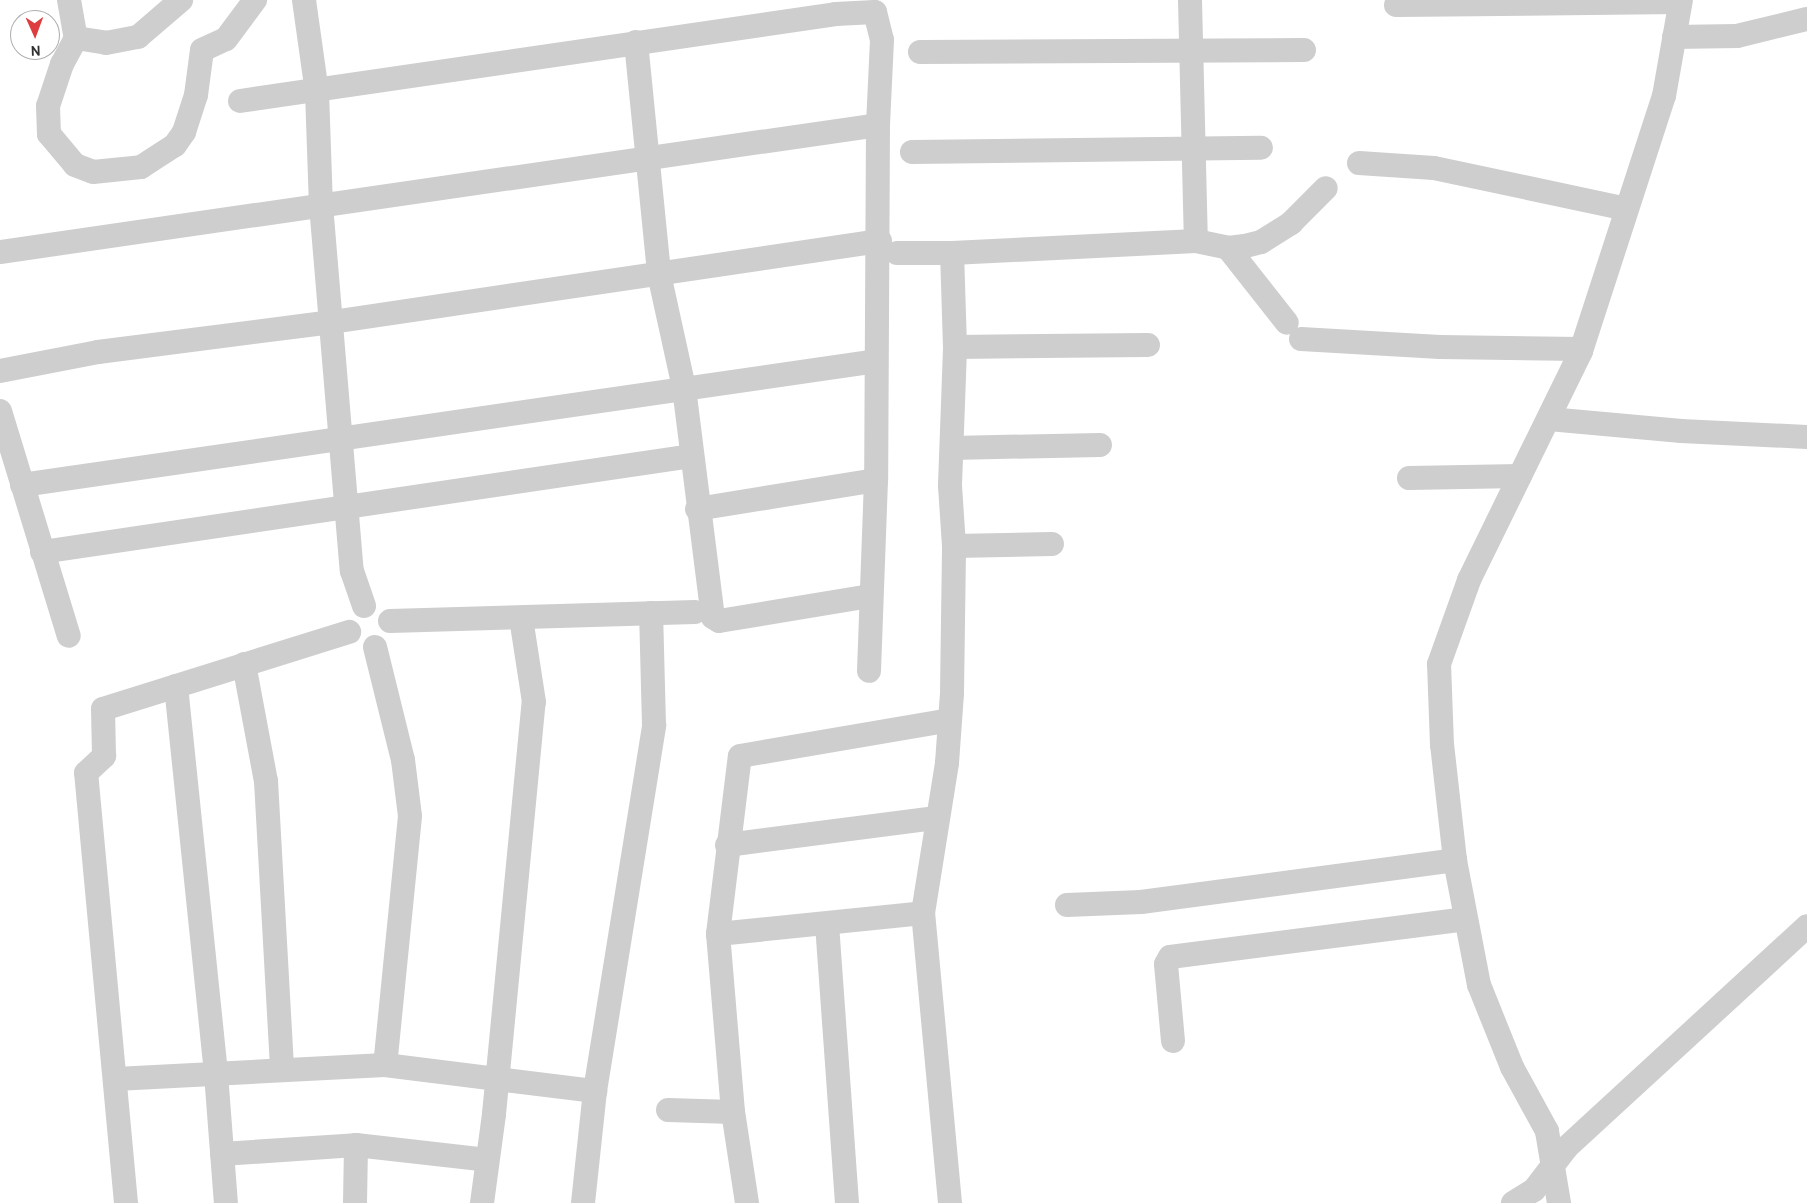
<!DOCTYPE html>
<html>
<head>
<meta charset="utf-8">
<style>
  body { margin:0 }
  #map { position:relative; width:1807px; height:1203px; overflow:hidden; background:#fff; font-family:Overpass,sans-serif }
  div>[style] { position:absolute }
  .minor>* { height:24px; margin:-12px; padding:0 12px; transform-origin:12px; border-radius:12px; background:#cecece }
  span { translate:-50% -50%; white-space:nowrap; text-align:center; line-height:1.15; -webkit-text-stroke:5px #fff; paint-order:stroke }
  .north { position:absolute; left:10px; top:10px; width:50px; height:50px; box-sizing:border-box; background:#fff; border:1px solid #adadad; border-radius:50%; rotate:178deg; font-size:14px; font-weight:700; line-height:20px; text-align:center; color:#313131 }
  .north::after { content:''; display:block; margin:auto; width:18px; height:22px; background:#de3d3f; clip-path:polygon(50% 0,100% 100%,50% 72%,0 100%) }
</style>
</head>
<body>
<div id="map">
  <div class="minor">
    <i style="left:69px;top:0;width:39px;rotate:80deg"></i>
    <i style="left:76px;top:38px;width:30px;rotate:118deg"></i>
    <i style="left:62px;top:64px;width:44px;rotate:108.4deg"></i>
    <i style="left:48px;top:106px;width:28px;rotate:88deg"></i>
    <i style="left:49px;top:134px;width:40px;rotate:50deg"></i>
    <i style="left:75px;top:165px;width:19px;rotate:21deg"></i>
    <i style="left:93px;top:172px;width:48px;rotate:-5.9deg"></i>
    <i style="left:141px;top:167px;width:40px;rotate:-32.9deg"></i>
    <i style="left:175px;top:145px;width:16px;rotate:-55deg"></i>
    <i style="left:184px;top:132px;width:39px;rotate:-72deg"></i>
    <i style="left:196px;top:95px;width:45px;rotate:-82.4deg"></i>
    <i style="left:202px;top:50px;width:26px;rotate:-25deg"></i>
    <i style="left:226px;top:39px;width:49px;rotate:-53.4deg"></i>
    <i style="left:304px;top:0;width:93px;rotate:82deg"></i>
    <i style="left:317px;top:92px;width:113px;rotate:88deg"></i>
    <i style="left:321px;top:205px;width:367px;rotate:85.2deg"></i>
    <i style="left:352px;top:571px;width:37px;rotate:71deg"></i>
    <i style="left:1190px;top:0;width:241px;rotate:88.6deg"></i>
    <i style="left:1396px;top:5px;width:284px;rotate:-0.6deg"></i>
    <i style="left:1674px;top:37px;width:63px;rotate:-0.9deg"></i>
    <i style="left:1737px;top:36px;width:72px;rotate:-13.7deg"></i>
    <i style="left:76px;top:38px;width:30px;rotate:9deg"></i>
    <i style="left:106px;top:43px;width:33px;rotate:-11deg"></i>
    <i style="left:138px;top:37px;width:57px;rotate:-40.7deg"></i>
    <i style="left:636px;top:42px;width:233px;rotate:84.3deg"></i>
    <i style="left:659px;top:274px;width:117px;rotate:77.6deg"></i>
    <i style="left:684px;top:388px;width:231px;rotate:82.8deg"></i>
    <i style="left:713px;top:617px;width:7px;rotate:34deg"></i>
    <i style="left:719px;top:621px;width:153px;rotate:-9.4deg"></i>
    <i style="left:920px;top:52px;width:384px;rotate:-0.3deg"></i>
    <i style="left:240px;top:101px;width:602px;rotate:-8.3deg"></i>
    <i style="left:836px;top:14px;width:39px;rotate:-3deg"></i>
    <i style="left:875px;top:12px;width:29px;rotate:76deg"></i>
    <i style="left:882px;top:40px;width:85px;rotate:92.7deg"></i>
    <i style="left:878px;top:125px;width:355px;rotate:90.3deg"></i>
    <i style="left:876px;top:480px;width:191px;rotate:92.1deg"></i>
    <i style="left:912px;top:152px;width:349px;rotate:-0.7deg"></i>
    <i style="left:1359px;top:163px;width:75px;rotate:3.8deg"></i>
    <i style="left:1434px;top:168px;width:197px;rotate:12deg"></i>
    <i style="left:1228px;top:248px;width:95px;rotate:51.8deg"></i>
    <i style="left:0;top:252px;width:887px;rotate:-8.23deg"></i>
    <i style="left:897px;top:253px;width:55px"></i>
    <i style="left:952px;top:253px;width:244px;rotate:-2.8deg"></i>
    <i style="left:1196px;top:241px;width:33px;rotate:12deg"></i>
    <i style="left:1228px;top:248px;width:17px;rotate:-7deg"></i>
    <i style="left:1245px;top:246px;width:16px;rotate:-14deg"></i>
    <i style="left:1261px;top:242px;width:36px;rotate:-32deg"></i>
    <i style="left:1291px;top:223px;width:49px;rotate:-45deg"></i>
    <i style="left:1301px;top:339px;width:139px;rotate:3.3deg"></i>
    <i style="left:1440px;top:347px;width:141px;rotate:0.8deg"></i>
    <i style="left:955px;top:347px;width:193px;rotate:-0.6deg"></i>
    <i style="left:0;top:371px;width:100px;rotate:-11deg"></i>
    <i style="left:98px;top:352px;width:236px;rotate:-7.3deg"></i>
    <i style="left:332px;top:322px;width:554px;rotate:-8.41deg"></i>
    <i style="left:0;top:411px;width:235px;rotate:73deg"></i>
    <i style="left:1549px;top:419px;width:133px;rotate:5.2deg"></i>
    <i style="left:1681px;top:431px;width:126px;rotate:2.7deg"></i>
    <i style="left:952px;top:448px;width:148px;rotate:-1.2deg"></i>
    <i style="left:1409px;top:478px;width:111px;rotate:-1deg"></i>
    <i style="left:22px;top:485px;width:863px;rotate:-8.26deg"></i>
    <i style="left:697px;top:509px;width:181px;rotate:-9.2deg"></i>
    <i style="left:954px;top:546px;width:98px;rotate:-1.2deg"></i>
    <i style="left:42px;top:552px;width:656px;rotate:-8.41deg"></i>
    <i style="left:390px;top:621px;width:305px;rotate:-1.7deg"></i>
    <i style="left:375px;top:647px;width:116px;rotate:76.1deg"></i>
    <i style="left:403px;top:760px;width:56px;rotate:82.9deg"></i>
    <i style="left:410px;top:816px;width:250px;rotate:95.7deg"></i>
    <i style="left:244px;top:664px;width:119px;rotate:79.4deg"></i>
    <i style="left:266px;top:781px;width:288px;rotate:86.8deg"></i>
    <i style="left:176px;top:686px;width:390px;rotate:84.1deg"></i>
    <i style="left:216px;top:1074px;width:129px;rotate:85.6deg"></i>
    <i style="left:727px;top:845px;width:211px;rotate:-7.4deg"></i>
    <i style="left:1067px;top:905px;width:74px;rotate:-2.3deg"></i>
    <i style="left:1141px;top:902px;width:317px;rotate:-7.6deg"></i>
    <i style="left:827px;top:924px;width:280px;rotate:85.9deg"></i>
    <i style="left:718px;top:934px;width:206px;rotate:-5.8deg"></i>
    <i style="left:1173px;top:1041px;width:77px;rotate:-95.2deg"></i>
    <i style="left:1166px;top:964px;width:8px;rotate:-60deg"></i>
    <i style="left:1170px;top:957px;width:297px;rotate:-7.3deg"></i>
    <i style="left:116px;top:1079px;width:269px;rotate:-3deg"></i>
    <i style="left:385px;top:1065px;width:212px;rotate:7.1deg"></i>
    <i style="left:668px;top:1110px;width:65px;rotate:1.8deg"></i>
    <i style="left:222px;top:1154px;width:134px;rotate:-3.8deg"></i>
    <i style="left:356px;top:1145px;width:132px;rotate:6.5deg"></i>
    <i style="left:126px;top:1203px;width:432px;rotate:-95.3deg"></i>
    <i style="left:86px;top:773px;width:25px;rotate:-43deg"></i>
    <i style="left:104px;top:756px;width:47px;rotate:-91.2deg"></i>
    <i style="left:103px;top:709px;width:258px;rotate:-17.4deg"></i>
    <i style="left:355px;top:1203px;width:58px;rotate:-89deg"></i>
    <i style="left:482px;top:1203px;width:90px;rotate:-82.3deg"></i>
    <i style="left:494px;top:1114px;width:414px;rotate:-84.5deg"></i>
    <i style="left:534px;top:702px;width:85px;rotate:-98.8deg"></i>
    <i style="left:583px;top:1203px;width:113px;rotate:-83.9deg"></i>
    <i style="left:595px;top:1091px;width:371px;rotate:-80.8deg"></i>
    <i style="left:654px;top:725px;width:112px;rotate:-91.5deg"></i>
    <i style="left:747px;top:1203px;width:92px;rotate:-98.7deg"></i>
    <i style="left:733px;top:1112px;width:179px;rotate:-94.8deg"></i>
    <i style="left:718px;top:934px;width:179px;rotate:-83deg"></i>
    <i style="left:740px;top:756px;width:213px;rotate:-9.7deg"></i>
    <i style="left:950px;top:1203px;width:291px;rotate:-95.3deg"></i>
    <i style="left:923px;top:913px;width:152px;rotate:-80.9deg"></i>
    <i style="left:947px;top:763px;width:70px;rotate:-85.9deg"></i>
    <i style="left:952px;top:693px;width:147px;rotate:-89.2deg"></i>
    <i style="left:954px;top:546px;width:61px;rotate:-93.8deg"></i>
    <i style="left:950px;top:485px;width:138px;rotate:-87.9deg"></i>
    <i style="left:955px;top:347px;width:94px;rotate:-91.8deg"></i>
    <i style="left:1513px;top:1203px;width:25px;rotate:-32deg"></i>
    <i style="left:1534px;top:1190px;width:54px;rotate:-52.5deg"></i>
    <i style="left:1567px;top:1147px;width:326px;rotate:-42.6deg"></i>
    <i style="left:1559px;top:1203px;width:73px;rotate:-99.5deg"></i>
    <i style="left:1547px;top:1131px;width:73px;rotate:-118.7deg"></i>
    <i style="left:1512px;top:1067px;width:88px;rotate:-111.9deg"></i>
    <i style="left:1479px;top:985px;width:127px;rotate:-100.9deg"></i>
    <i style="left:1455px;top:860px;width:116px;rotate:-96.4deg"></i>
    <i style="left:1442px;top:745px;width:81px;rotate:-92.1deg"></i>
    <i style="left:1439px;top:664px;width:89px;rotate:-70.3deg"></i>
    <i style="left:1469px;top:580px;width:255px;rotate:-63.9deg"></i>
    <i style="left:1581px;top:351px;width:268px;rotate:-72deg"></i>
    <i style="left:1664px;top:96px;width:97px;rotate:-80deg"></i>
  </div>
  <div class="north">N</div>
</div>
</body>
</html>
